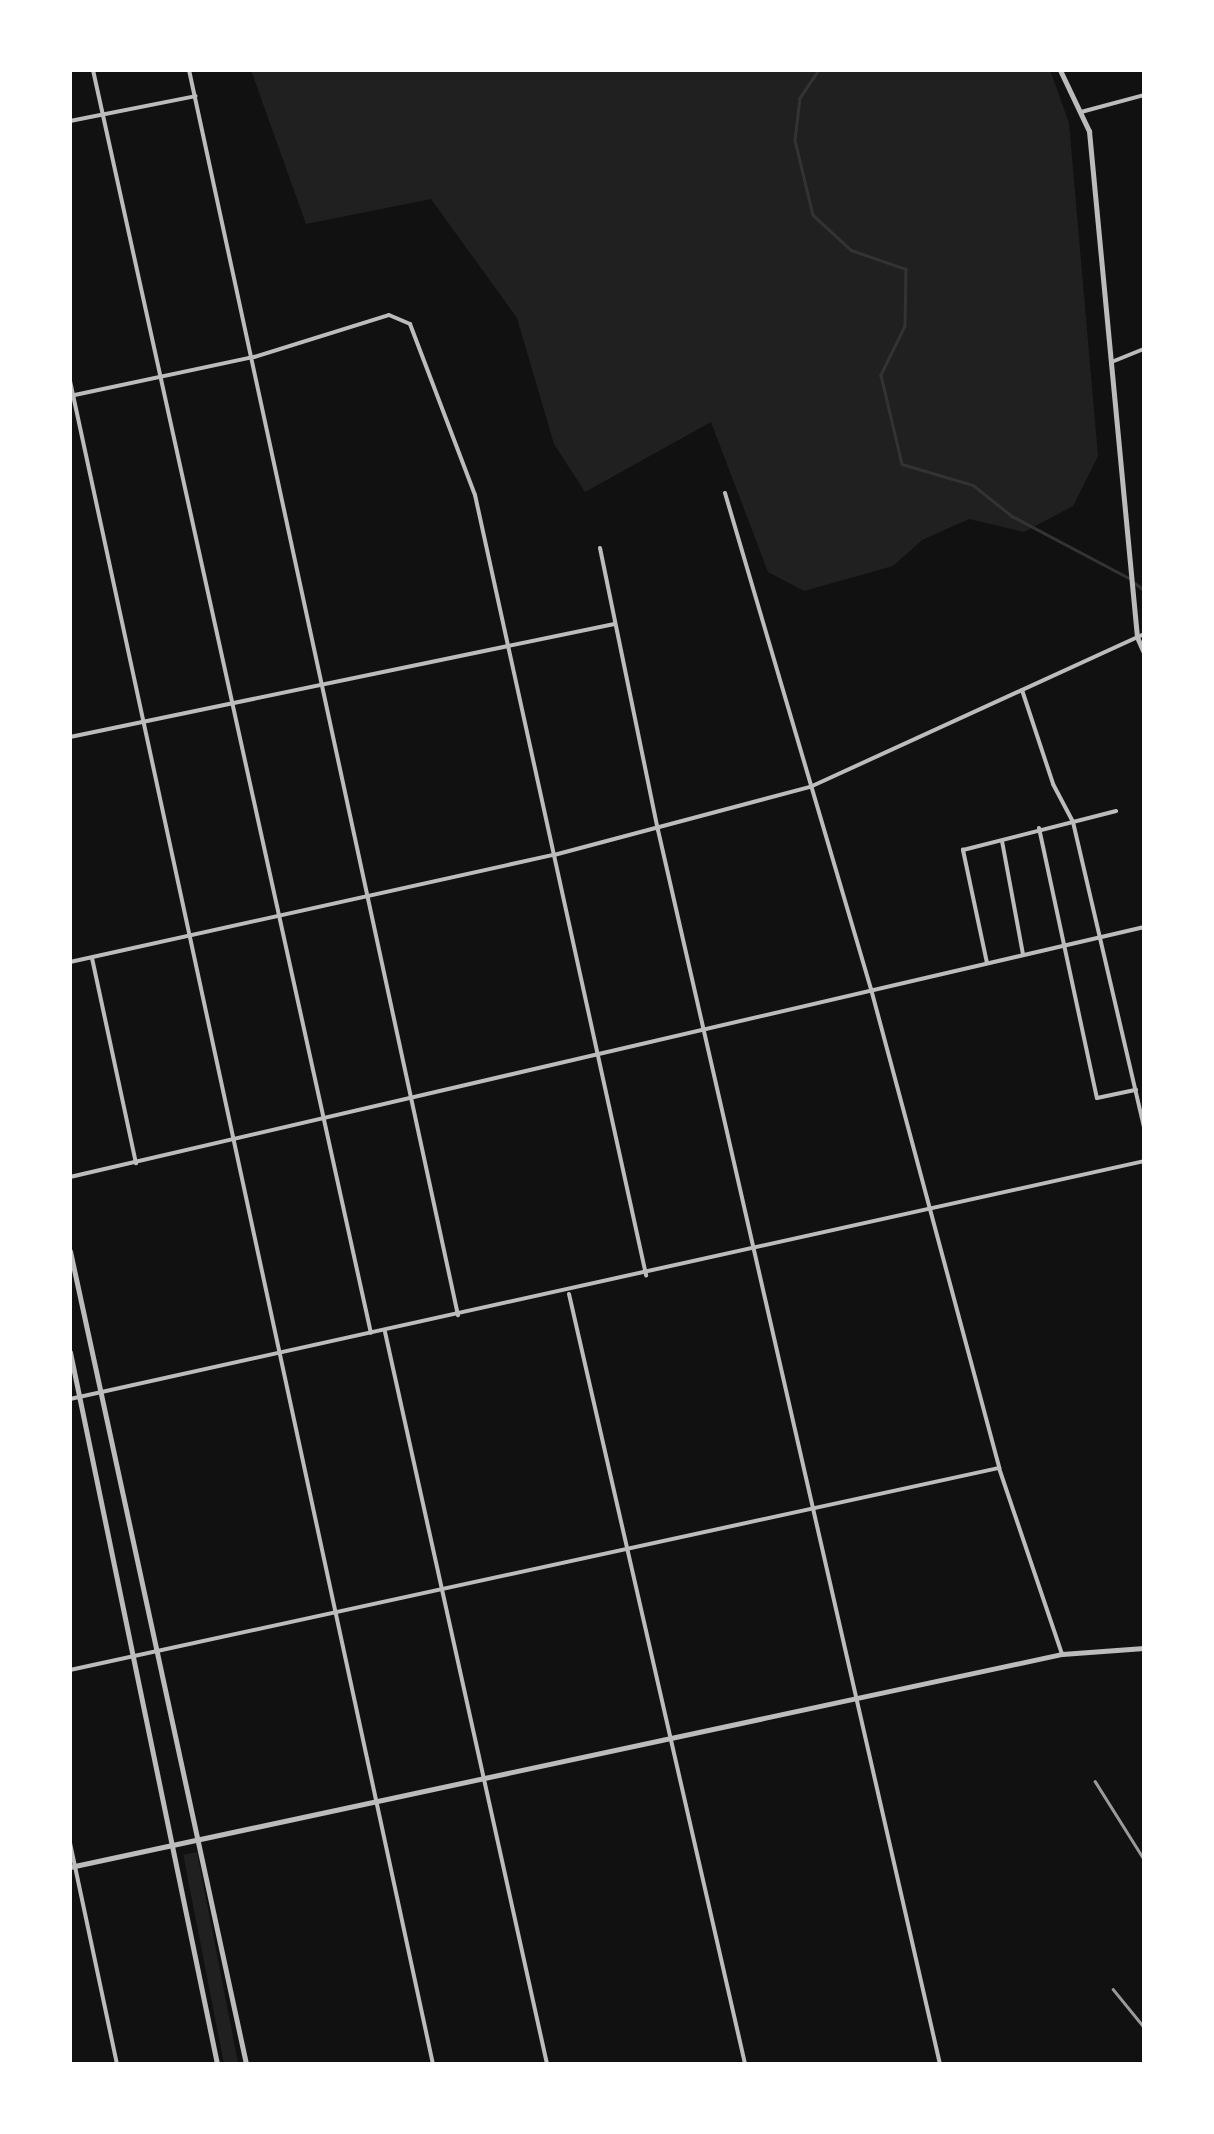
<!DOCTYPE html>
<html>
<head>
<meta charset="utf-8">
<style>
  body { margin:0 }
  #map { position:relative; width:1214px; height:2134px; overflow:hidden; background:#111; font-family:Commissioner,sans-serif }
  div>[style] { position:absolute }
  .green>* { inset:0; background:#202020; transform-origin:0 0 }
  .stream>* { height:2.5px; margin:-1.25px; padding:0 1.25px; transform-origin:1.25px; border-radius:1.25px; background:#333 }
  .minor>* { height:4px; margin:-2px; padding:0 2px; transform-origin:2px; border-radius:2px; background:#bcbcbc }
  .tertiary>* { height:5px; margin:-2.5px; padding:0 2.5px; transform-origin:2.5px; border-radius:2.5px; background:#bcbcbc }
  .rail>* { height:2.5px; margin:-1.25px; padding:0 1.25px; transform-origin:1.25px; border-radius:1.25px; background:#9a9a9a }
  span { translate:-50% -50%; white-space:nowrap; text-align:center; line-height:1.15; -webkit-text-stroke:8px #fff; paint-order:stroke }
  .frame { position:absolute; inset:0; border:72px solid #fff; pointer-events:none }
</style>
</head>
<body>
<div id="map">
  <div class="green">
    <i style="clip-path:polygon(251px 70px,1050px 70px,1069px 123px,1098px 456px,1073px 506px,1024px 532px,969px 519px,922px 540px,893px 566px,804px 591px,768px 572px,711px 422px,585px 492px,554px 444px,517px 318px,431px 199px,306px 224px)"></i>
    <i style="left:197px;top:1852px;width:216px;height:14px;rotate:79deg"></i>
  </div>
  <div class="stream">
    <i style="left:819px;top:70px;width:34px;rotate:124deg"></i>
    <i style="left:800px;top:98px;width:42px;rotate:96.8deg"></i>
    <i style="left:795px;top:140px;width:77px;rotate:76.5deg"></i>
    <i style="left:813px;top:215px;width:52px;rotate:42.6deg"></i>
    <i style="left:851px;top:250px;width:58px;rotate:19.1deg"></i>
    <i style="left:906px;top:269px;width:57px;rotate:91deg"></i>
    <i style="left:905px;top:326px;width:55px;rotate:116.1deg"></i>
    <i style="left:881px;top:375px;width:91px;rotate:76.7deg"></i>
    <i style="left:902px;top:464px;width:74px;rotate:16.5deg"></i>
    <i style="left:973px;top:485px;width:50px;rotate:38.5deg"></i>
    <i style="left:1012px;top:516px;width:132px;rotate:27.9deg"></i>
    <i style="left:1135px;top:583px;width:11px;rotate:38deg"></i>
  </div>
  <div class="minor">
    <i style="left:93px;top:70px;width:1293px;rotate:77.59deg"></i>
    <i style="left:189px;top:70px;width:1274px;rotate:77.81deg"></i>
    <i style="left:1081px;top:112px;width:65px;rotate:-15.1deg"></i>
    <i style="left:70px;top:121px;width:128px;rotate:-11.2deg"></i>
    <i style="left:1114px;top:361px;width:32px;rotate:-22deg"></i>
    <i style="left:70px;top:381px;width:1722px;rotate:77.83deg"></i>
    <i style="left:70px;top:396px;width:188px;rotate:-12deg"></i>
    <i style="left:254px;top:357px;width:141px;rotate:-17.3deg"></i>
    <i style="left:389px;top:315px;width:23px;rotate:23deg"></i>
    <i style="left:410px;top:324px;width:183px;rotate:69.2deg"></i>
    <i style="left:475px;top:495px;width:799px;rotate:77.63deg"></i>
    <i style="left:725px;top:493px;width:517px;rotate:73.6deg"></i>
    <i style="left:871px;top:989px;width:496px;rotate:75deg"></i>
    <i style="left:999px;top:1468px;width:196px;rotate:71.3deg"></i>
    <i style="left:600px;top:548px;width:288px;rotate:78.4deg"></i>
    <i style="left:658px;top:830px;width:1266px;rotate:77.13deg"></i>
    <i style="left:1022px;top:690px;width:99px;rotate:71.7deg"></i>
    <i style="left:1053px;top:784px;width:43px;rotate:62.2deg"></i>
    <i style="left:1073px;top:822px;width:314px;rotate:76.9deg"></i>
    <i style="left:70px;top:737px;width:556px;rotate:-11.73deg"></i>
    <i style="left:1039px;top:828px;width:276px;rotate:77.9deg"></i>
    <i style="left:1097px;top:1098px;width:40px;rotate:-12deg"></i>
    <i style="left:1002px;top:841px;width:115px;rotate:79.5deg"></i>
    <i style="left:92px;top:958px;width:210px;rotate:77.9deg"></i>
    <i style="left:70px;top:962px;width:496px;rotate:-12.5deg"></i>
    <i style="left:554px;top:855px;width:265px;rotate:-14.9deg"></i>
    <i style="left:810px;top:787px;width:367px;rotate:-24.6deg"></i>
    <i style="left:987px;top:963px;width:116px;rotate:-102deg"></i>
    <i style="left:963px;top:850px;width:158px;rotate:-14.3deg"></i>
    <i style="left:70px;top:1177px;width:1103px;rotate:-13.1deg"></i>
    <i style="left:569px;top:1294px;width:790px;rotate:77.12deg"></i>
    <i style="left:385px;top:1332px;width:750px;rotate:77.52deg"></i>
    <i style="left:70px;top:1399px;width:1100px;rotate:-12.49deg"></i>
    <i style="left:70px;top:1670px;width:951px;rotate:-12.27deg"></i>
    <i style="left:70px;top:1843px;width:226px;rotate:78deg"></i>
  </div>
  <div class="tertiary">
    <i style="left:1060px;top:70px;width:68px;rotate:64.6deg"></i>
    <i style="left:1089px;top:131px;width:508px;rotate:84.58deg"></i>
    <i style="left:1137px;top:637px;width:17px;rotate:66deg"></i>
    <i style="left:70px;top:1251px;width:832px;rotate:77.78deg"></i>
    <i style="left:70px;top:1352px;width:727px;rotate:78.33deg"></i>
    <i style="left:70px;top:1867px;width:1015px;rotate:-12.12deg"></i>
    <i style="left:1062px;top:1654px;width:82px;rotate:-4.2deg"></i>
  </div>
  <div class="rail">
    <i style="left:1095px;top:1781px;width:92px;rotate:57.9deg"></i>
    <i style="left:1113px;top:1989px;width:49px;rotate:50.8deg"></i>
  </div>
  <div class="frame"></div>
</div>
</body>
</html>
